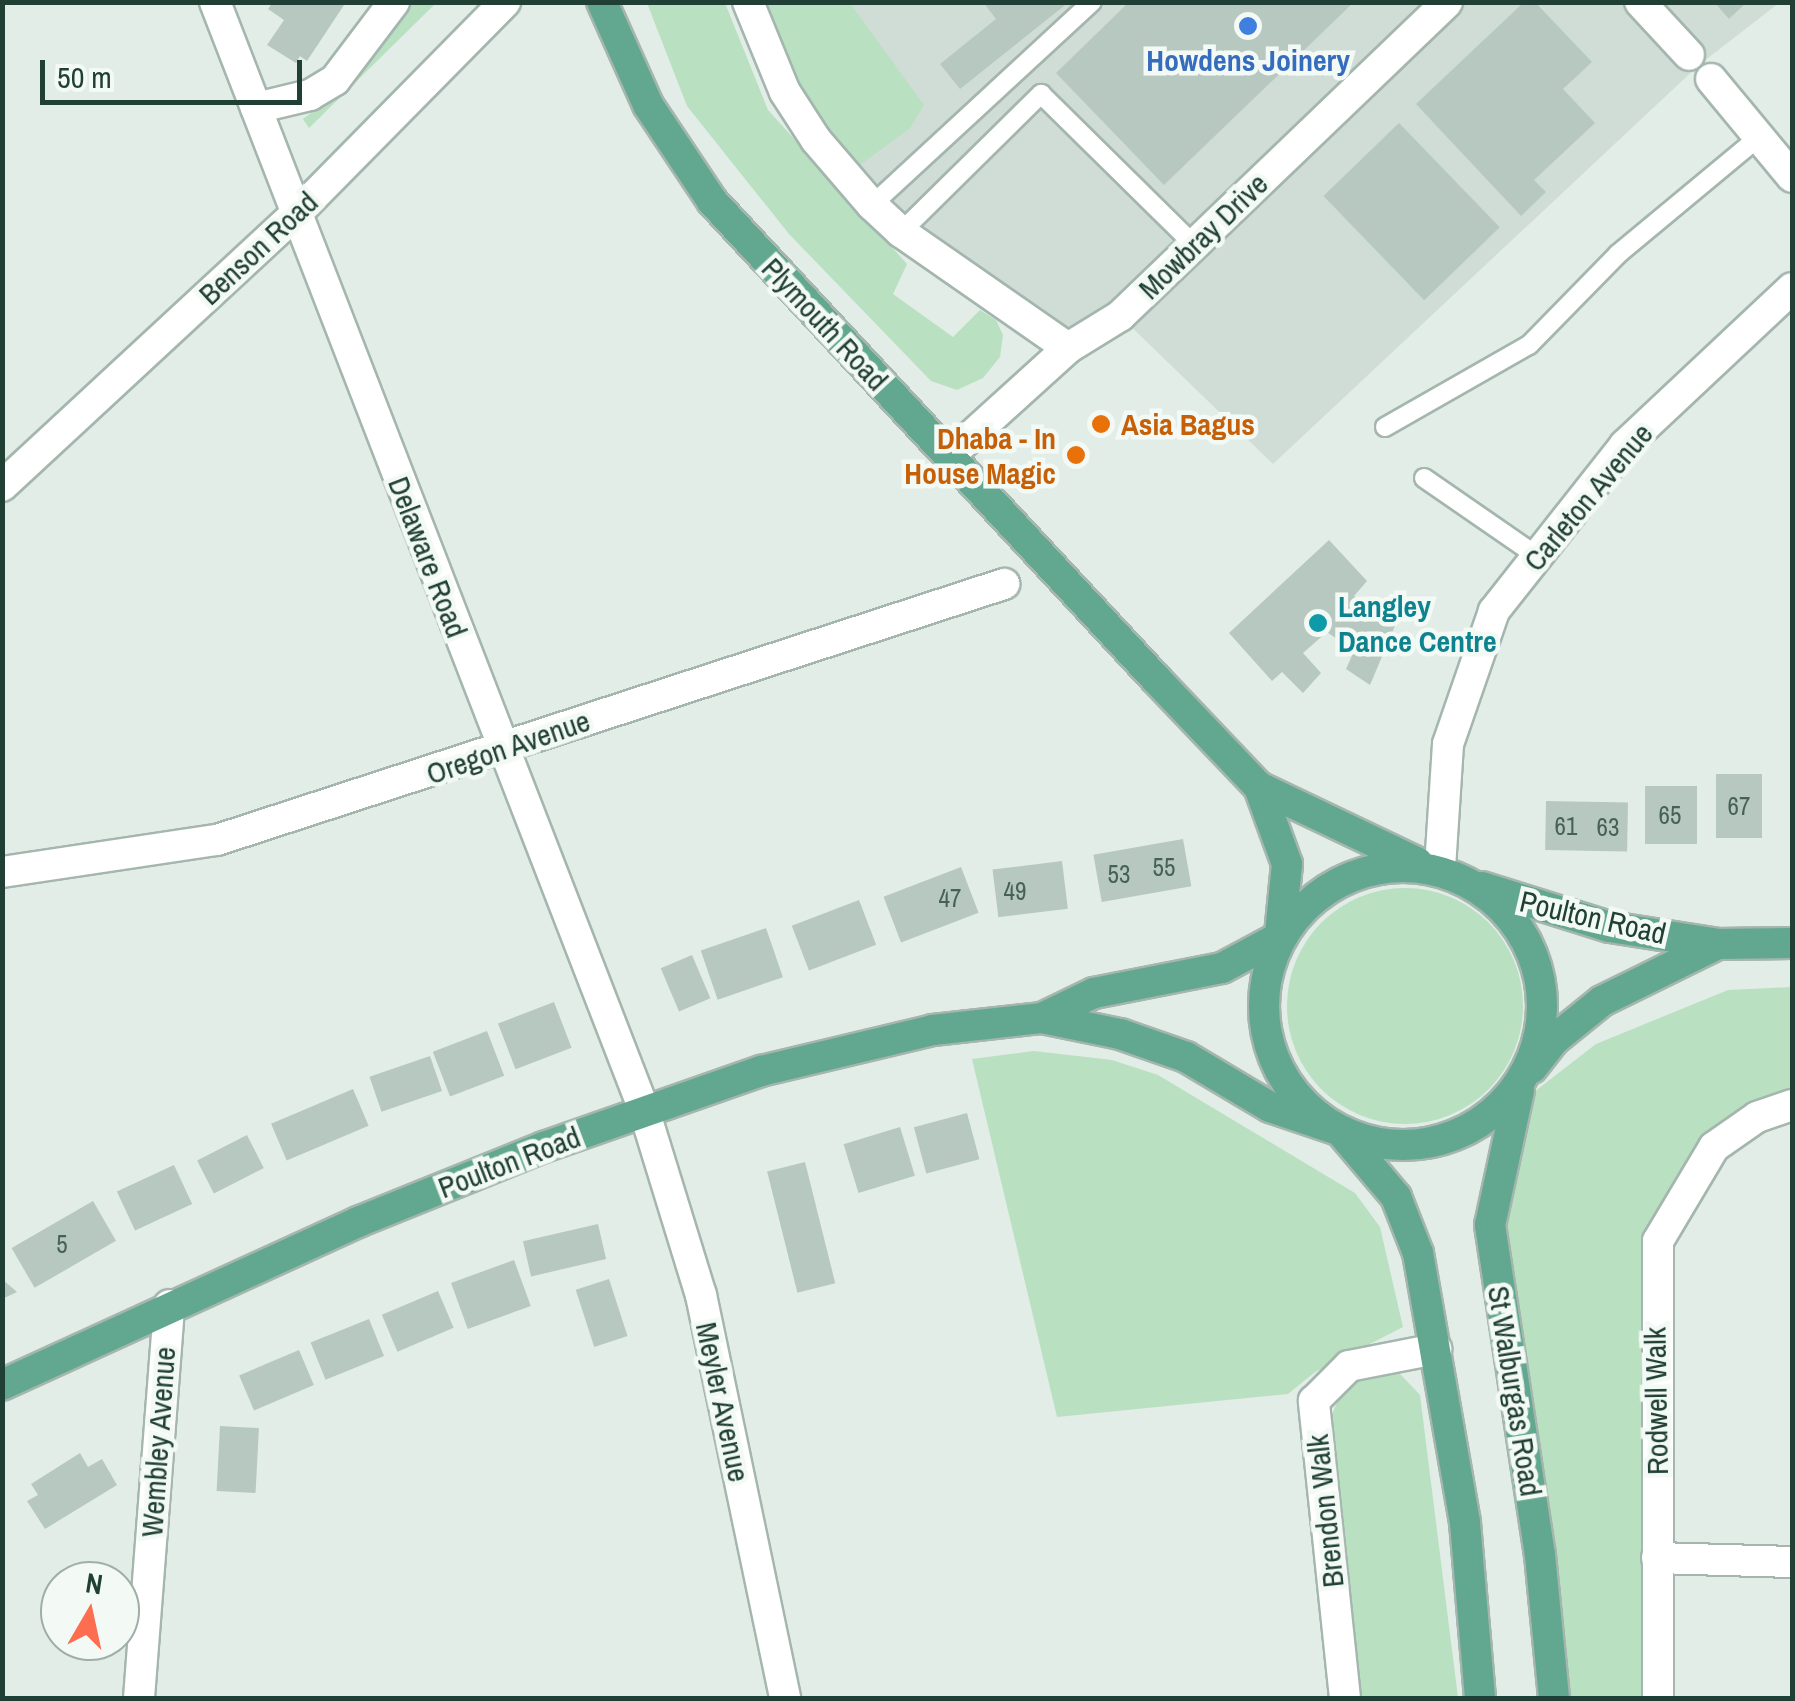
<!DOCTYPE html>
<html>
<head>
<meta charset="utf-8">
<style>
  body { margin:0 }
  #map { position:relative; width:1795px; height:1701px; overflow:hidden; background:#e2ede7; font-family:"Archivo Narrow",sans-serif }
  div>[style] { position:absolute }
  .built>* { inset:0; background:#d0ddd6 }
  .green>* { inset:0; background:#b9e0c0 }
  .round { border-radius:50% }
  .building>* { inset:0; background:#b7c8c0; transform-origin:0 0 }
  .roads { filter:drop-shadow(2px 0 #a4b6ae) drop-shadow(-2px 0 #a4b6ae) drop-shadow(0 2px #a4b6ae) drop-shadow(0 -2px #a4b6ae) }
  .lane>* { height:18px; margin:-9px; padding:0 9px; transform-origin:9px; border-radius:9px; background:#fff }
  .street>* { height:30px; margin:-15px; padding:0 15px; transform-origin:15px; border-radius:15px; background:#fff }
  .secondary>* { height:30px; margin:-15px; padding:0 15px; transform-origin:15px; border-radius:15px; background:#fff }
  .primary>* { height:30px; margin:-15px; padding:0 15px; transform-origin:15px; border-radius:15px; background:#62a790 }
  .primary>.ring { margin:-15px; padding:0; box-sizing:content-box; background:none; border:30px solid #62a790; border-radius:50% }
  .dots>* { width:28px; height:28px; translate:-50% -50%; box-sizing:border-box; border:5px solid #f3f9f5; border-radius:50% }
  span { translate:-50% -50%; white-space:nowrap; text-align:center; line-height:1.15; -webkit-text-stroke:9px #f3f9f5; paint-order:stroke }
  .number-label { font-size:25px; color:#466258 }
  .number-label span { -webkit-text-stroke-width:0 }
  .shop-label { font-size:30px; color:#366cbe; font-weight:700 }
  .street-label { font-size:30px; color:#204035 }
  .food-label { font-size:30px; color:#c56008; font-weight:700 }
  .left { translate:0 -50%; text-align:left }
  .right { translate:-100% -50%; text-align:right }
  .culture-label { font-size:30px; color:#0d838f; font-weight:700 }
  .frame { position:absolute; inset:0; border:5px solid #204035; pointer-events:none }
  .north { position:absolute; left:40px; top:1561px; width:100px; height:100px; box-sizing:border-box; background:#f3f9f5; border:2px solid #9fafa8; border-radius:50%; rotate:9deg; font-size:28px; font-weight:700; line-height:40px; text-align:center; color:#204035 }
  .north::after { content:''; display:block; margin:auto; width:35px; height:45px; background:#fd6d50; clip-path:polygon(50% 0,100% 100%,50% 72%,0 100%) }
  .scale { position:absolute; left:40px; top:60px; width:262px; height:45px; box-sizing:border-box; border:5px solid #204035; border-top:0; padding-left:12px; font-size:30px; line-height:35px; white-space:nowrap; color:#204035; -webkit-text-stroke:8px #f3f9f5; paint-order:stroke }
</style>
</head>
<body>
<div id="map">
  <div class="built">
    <i style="clip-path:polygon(748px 3px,1779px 3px,1699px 65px,1273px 464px,1120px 316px,1068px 348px,901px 232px)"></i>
  </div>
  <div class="green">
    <i style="clip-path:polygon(411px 3px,436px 3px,309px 128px,303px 119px,356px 79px)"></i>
    <i style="clip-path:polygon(647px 3px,725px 3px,768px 110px,907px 264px,893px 294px,953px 337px,980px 310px,996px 320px,1003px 335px,1000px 357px,983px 378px,957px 390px,931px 381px,789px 234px,687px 106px)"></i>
    <i style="clip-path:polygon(762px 3px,850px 3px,924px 105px,910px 128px,856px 168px,779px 55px)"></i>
    <i class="round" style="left:1287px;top:888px;width:236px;height:236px"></i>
    <i style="clip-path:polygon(1792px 987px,1792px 1105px,1757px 1117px,1658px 1241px,1657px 1698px,1554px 1698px,1492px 1245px,1525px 1099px,1596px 1044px,1728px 990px)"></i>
    <i style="clip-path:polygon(1034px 1051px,1112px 1060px,1158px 1075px,1355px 1193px,1380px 1227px,1403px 1327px,1315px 1372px,1288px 1394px,1057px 1417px,972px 1059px)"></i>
    <i style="clip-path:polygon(1370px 1370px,1400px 1374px,1420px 1395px,1458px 1698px,1346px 1698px,1332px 1415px,1343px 1387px)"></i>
  </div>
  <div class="building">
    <i style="clip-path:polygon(273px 2px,346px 2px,307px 61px,300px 56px,296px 63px,267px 45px,284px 20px,268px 9px)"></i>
    <i style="clip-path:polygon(983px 2px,1069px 2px,960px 89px,940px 64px,996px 19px)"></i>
    <i style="clip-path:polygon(1129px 2px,1354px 2px,1164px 185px,1056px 73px)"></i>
    <i style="clip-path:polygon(1524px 2px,1535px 2px,1592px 62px,1563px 89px,1595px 123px,1534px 180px,1546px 192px,1521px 216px,1416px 104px)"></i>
    <i style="clip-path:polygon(1714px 2px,1747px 2px,1729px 19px)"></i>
    <i style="left:1399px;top:123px;width:145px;height:105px;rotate:46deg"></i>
    <i style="clip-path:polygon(1329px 540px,1367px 581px,1354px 596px,1381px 615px,1385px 602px,1403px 607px,1370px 685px,1346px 669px,1354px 651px,1327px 632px,1303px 653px,1321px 673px,1303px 693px,1282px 672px,1272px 681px,1229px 633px)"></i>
    <i style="left:1716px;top:774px;width:46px;height:64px"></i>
    <i style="left:1645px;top:786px;width:52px;height:58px"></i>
    <i style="left:1546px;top:801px;width:82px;height:49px;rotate:1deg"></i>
    <i style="left:1183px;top:839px;width:48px;height:91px;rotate:80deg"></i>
    <i style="left:1062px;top:861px;width:48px;height:70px;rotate:83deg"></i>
    <i style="left:961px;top:867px;width:49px;height:83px;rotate:69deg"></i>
    <i style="left:859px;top:900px;width:48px;height:72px;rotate:69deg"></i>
    <i style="left:766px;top:928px;width:52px;height:69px;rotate:71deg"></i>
    <i style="left:692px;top:955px;width:47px;height:34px;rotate:67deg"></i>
    <i style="left:554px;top:1002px;width:49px;height:60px;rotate:69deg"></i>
    <i style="left:487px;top:1031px;width:48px;height:58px;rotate:69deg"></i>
    <i style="left:430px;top:1056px;width:37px;height:64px;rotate:71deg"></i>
    <i style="left:353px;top:1089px;width:40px;height:89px;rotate:67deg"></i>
    <i style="left:967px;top:1113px;width:48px;height:55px;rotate:75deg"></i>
    <i style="left:900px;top:1127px;width:51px;height:59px;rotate:73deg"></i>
    <i style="left:247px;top:1135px;width:37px;height:56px;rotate:63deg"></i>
    <i style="left:805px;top:1162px;width:125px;height:39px;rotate:76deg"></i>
    <i style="left:174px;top:1165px;width:43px;height:63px;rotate:65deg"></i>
    <i style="left:93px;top:1201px;width:46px;height:94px;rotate:60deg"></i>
    <i style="left:598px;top:1224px;width:36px;height:77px;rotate:77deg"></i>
    <i style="left:514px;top:1260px;width:49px;height:67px;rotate:70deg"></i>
    <i style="clip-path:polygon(2px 1279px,17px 1292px,2px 1299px)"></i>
    <i style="left:609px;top:1279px;width:60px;height:35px;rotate:72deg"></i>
    <i style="left:438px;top:1291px;width:40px;height:61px;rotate:67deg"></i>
    <i style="left:369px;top:1319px;width:40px;height:63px;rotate:68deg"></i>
    <i style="left:299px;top:1350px;width:38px;height:65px;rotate:67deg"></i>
    <i style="left:220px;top:1426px;width:39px;height:65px;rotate:3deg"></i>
    <i style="clip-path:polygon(80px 1453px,88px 1467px,102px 1459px,117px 1485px,45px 1529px,27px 1501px,38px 1495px,31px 1484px)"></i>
  </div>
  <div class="roads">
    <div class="lane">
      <i style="left:872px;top:205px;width:299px;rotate:-42.7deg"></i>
      <i style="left:901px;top:232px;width:197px;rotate:-44.6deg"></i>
      <i style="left:1041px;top:94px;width:215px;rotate:44.6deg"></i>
      <i style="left:1385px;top:427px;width:166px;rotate:-29.7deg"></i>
      <i style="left:1529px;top:345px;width:127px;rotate:-45.6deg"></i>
      <i style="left:1618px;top:254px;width:183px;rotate:-39.7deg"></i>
      <i style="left:1424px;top:478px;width:137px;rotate:34.6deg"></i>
    </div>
    <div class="street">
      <i style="left:215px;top:2px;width:1188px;rotate:68.83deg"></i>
      <i style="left:644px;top:1110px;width:194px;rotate:72.9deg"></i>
      <i style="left:701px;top:1295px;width:412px;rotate:78.2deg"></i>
      <i style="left:748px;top:2px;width:97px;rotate:67.7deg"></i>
      <i style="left:785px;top:92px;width:57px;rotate:57.1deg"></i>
      <i style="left:816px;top:140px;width:86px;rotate:49.3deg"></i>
      <i style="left:872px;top:205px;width:40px;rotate:43deg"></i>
      <i style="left:901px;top:232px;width:203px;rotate:34.8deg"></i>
      <i style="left:1640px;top:2px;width:72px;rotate:47.2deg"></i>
      <i style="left:1711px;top:79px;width:127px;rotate:50.4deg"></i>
      <i style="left:256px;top:108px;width:56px;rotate:-13.5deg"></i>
      <i style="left:310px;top:95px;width:29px;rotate:-31deg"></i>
      <i style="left:335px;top:80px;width:98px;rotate:-52.9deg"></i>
      <i style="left:949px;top:456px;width:161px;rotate:-42.2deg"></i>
      <i style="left:1068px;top:348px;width:61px;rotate:-31.6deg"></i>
      <i style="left:1120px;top:316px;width:453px;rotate:-43.8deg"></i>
      <i style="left:1440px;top:868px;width:124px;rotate:-86.3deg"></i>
      <i style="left:1448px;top:744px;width:141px;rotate:-70.9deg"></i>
      <i style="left:1494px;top:611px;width:211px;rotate:-51.7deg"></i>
      <i style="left:1625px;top:445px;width:229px;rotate:-43.2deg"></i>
      <i style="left:2px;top:872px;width:217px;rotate:-8.5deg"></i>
      <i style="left:217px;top:840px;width:828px;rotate:-18.02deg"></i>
      <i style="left:1657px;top:1558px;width:135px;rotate:1.7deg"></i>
      <i style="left:139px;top:1698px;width:394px;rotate:-85.6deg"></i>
      <i style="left:1345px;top:1698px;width:299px;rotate:-96deg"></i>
      <i style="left:1314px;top:1401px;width:49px;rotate:-45deg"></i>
      <i style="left:1349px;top:1366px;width:89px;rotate:-11.1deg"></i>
      <i style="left:1658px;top:1698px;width:457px;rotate:-90deg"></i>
      <i style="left:1658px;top:1241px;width:109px;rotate:-59.2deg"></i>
      <i style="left:1714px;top:1147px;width:52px;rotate:-34.9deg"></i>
      <i style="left:1757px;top:1117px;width:37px;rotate:-19deg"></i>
    </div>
    <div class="secondary">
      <i style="left:2px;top:486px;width:401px;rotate:-42.8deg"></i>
      <i style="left:296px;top:214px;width:298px;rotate:-45.4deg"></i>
    </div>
    <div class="primary">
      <i style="left:602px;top:2px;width:113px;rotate:65.9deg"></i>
      <i style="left:648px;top:105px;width:115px;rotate:56.3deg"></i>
      <i style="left:712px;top:201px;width:652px;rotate:47.11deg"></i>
      <i style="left:1156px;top:679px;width:149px;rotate:46.4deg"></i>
      <i style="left:1259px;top:787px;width:176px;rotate:25.5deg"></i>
      <i style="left:1259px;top:787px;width:82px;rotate:70deg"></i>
      <i style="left:1287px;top:864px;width:70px;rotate:95.7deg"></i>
      <i class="ring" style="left:1264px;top:867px;width:248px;height:248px"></i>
      <i style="left:1482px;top:887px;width:134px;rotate:17.4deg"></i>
      <i style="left:1610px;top:927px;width:109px;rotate:8.9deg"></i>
      <i style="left:1718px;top:944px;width:74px;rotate:-0.8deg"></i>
      <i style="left:1042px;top:1018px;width:58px;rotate:-25.7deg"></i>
      <i style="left:1094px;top:993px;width:130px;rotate:-11.1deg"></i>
      <i style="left:1222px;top:968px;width:64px;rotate:-28.2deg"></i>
      <i style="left:1532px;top:1068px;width:37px;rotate:-52deg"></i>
      <i style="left:1555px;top:1039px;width:60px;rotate:-39deg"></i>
      <i style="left:1602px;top:1001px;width:129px;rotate:-26.2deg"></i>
      <i style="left:1519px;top:1090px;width:138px;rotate:102.1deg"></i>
      <i style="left:1490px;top:1225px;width:334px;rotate:81.4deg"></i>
      <i style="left:1540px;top:1555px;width:144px;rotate:84.4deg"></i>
      <i style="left:1342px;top:1133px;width:84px;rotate:49.8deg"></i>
      <i style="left:1396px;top:1197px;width:60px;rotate:68.6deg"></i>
      <i style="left:1418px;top:1253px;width:274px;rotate:80.1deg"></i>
      <i style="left:1465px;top:1523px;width:176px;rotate:85.1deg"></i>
      <i style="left:2px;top:1385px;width:392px;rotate:-24.6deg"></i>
      <i style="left:358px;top:1222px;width:201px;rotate:-22deg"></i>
      <i style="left:544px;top:1147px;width:230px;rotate:-19.3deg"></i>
      <i style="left:761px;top:1071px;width:177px;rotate:-13.4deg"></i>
      <i style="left:933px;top:1030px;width:110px;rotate:-6.3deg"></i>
      <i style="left:1042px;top:1018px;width:80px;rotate:11.6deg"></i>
      <i style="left:1120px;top:1034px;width:70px;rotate:19.2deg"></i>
      <i style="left:1186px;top:1057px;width:98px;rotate:30.8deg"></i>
      <i style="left:1270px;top:1107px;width:69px;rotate:18.7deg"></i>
    </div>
  </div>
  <div class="dots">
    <i style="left:1248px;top:26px;background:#3f7fe0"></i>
    <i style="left:1101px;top:424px;background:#e8710a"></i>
    <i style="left:1076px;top:455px;background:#e8710a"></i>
    <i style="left:1318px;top:623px;background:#0f9aa8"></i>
  </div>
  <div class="number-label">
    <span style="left:1739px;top:806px">67</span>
    <span style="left:1670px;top:815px">65</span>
    <span style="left:1566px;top:826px">61</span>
    <span style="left:1608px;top:827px">63</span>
    <span style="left:1164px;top:867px">55</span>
    <span style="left:1119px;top:874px">53</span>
    <span style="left:1015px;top:891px">49</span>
    <span style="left:950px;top:898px">47</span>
    <span style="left:62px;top:1244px">5</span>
  </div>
  <div class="shop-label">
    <span style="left:1248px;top:60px">Howdens Joinery</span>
  </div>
  <div class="street-label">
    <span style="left:1203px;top:236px;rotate:-44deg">Mowbray Drive</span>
    <span style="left:258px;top:248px;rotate:-43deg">Benson Road</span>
    <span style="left:825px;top:324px;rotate:47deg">Plymouth Road</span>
    <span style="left:1588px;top:497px;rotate:-50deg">Carleton Avenue</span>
    <span style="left:428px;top:557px;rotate:69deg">Delaware Road</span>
    <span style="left:508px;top:747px;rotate:-19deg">Oregon Avenue</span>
    <span style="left:1593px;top:917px;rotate:13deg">Poulton Road</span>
    <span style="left:509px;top:1162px;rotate:-21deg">Poulton Road</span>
    <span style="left:1515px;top:1391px;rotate:81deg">St Walburgas Road</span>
    <span style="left:1656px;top:1401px;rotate:-91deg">Rodwell Walk</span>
    <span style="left:723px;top:1402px;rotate:78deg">Meyler Avenue</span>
    <span style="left:158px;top:1442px;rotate:-86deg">Wembley Avenue</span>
    <span style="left:1325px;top:1511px;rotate:-96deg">Brendon Walk</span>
  </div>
  <div class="food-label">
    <span class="left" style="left:1121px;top:424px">Asia Bagus</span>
    <span class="right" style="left:1056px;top:455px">Dhaba - In<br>House Magic</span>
  </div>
  <div class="culture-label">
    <span class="left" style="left:1338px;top:623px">Langley<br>Dance Centre</span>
  </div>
  <div class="frame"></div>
  <div class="north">N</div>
  <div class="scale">50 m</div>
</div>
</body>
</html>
